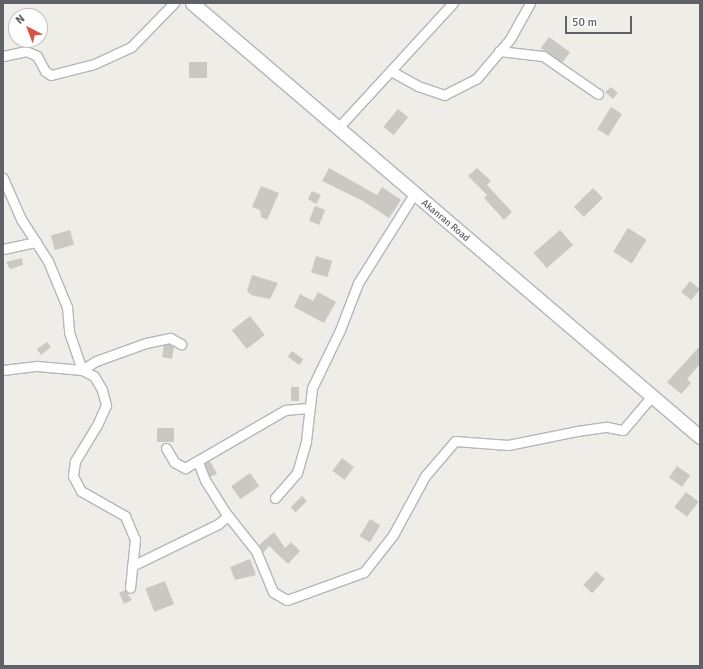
<!DOCTYPE html>
<html>
<head>
<meta charset="utf-8">
<style>
  body { margin:0 }
  #map { position:relative; width:703px; height:669px; overflow:hidden; background:#efede7; font-family:Signika,sans-serif }
  div>[style] { position:absolute }
  .building>* { inset:0; background:#cac8c3; transform-origin:0 0 }
  .roads { filter:drop-shadow(1px 0 #b4b6ba) drop-shadow(-1px 0 #b4b6ba) drop-shadow(0 1px #b4b6ba) drop-shadow(0 -1px #b4b6ba) }
  .minor>* { height:9px; margin:-4.5px; padding:0 4.5px; transform-origin:4.5px; border-radius:4.5px; background:#fff }
  .secondary>* { height:13px; margin:-6.5px; padding:0 6.5px; transform-origin:6.5px; border-radius:6.5px; background:#fff }
  span { translate:-50% -50%; white-space:nowrap; text-align:center; line-height:1.15; -webkit-text-stroke:3px #fff; paint-order:stroke }
  .street-label { font-size:10px; color:#5e6165 }
  .frame { position:absolute; inset:0; border:4px solid #5e6165; pointer-events:none }
  .north { position:absolute; left:8px; top:8px; width:40px; height:40px; box-sizing:border-box; background:#fff; border:1px solid #bfc0c1; border-radius:50%; rotate:318deg; font-size:11px; font-weight:700; line-height:16px; text-align:center; color:#5e6165 }
  .north::after { content:''; display:block; margin:auto; width:14px; height:18px; background:#d95543; clip-path:polygon(50% 0,100% 100%,50% 72%,0 100%) }
  .scale { position:absolute; left:565px; top:16px; width:67px; height:18px; box-sizing:border-box; border:2px solid #5e6165; border-top:0; padding-left:5px; font-size:12px; line-height:14px; white-space:nowrap; color:#5e6165; -webkit-text-stroke:3px #fff; paint-order:stroke }
</style>
</head>
<body>
<div id="map">
  <div class="building">
    <i style="left:549px;top:37px;width:26px;height:14px;rotate:36deg"></i>
    <i style="left:189px;top:62px;width:18px;height:16px"></i>
    <i style="clip-path:polygon(611px 87px,618px 93px,613px 99px,605px 92px)"></i>
    <i style="left:611px;top:107px;width:13px;height:26px;rotate:32deg"></i>
    <i style="left:398px;top:109px;width:13px;height:23px;rotate:39deg"></i>
    <i style="clip-path:polygon(329px 168px,377px 195px,382px 187px,401px 200px,389px 218px,363px 201px,322px 181px)"></i>
    <i style="clip-path:polygon(477px 168px,491px 181px,487px 185px,512px 212px,504px 220px,484px 198px,487px 195px,468px 176px)"></i>
    <i style="clip-path:polygon(261px 186px,279px 193px,267px 220px,261px 217px,260px 210px,252px 207px)"></i>
    <i style="left:593px;top:188px;width:14px;height:27px;rotate:45deg"></i>
    <i style="clip-path:polygon(312px 191px,321px 195px,316px 204px,308px 199px)"></i>
    <i style="left:315px;top:206px;width:11px;height:16px;rotate:22deg"></i>
    <i style="left:628px;top:228px;width:22px;height:28px;rotate:32deg"></i>
    <i style="left:70px;top:230px;width:15px;height:20px;rotate:74deg"></i>
    <i style="left:560px;top:230px;width:20px;height:35px;rotate:49deg"></i>
    <i style="left:316px;top:256px;width:17px;height:17px;rotate:17deg"></i>
    <i style="clip-path:polygon(22px 258px,23px 265px,10px 269px,6px 262px)"></i>
    <i style="clip-path:polygon(252px 275px,278px 283px,270px 299px,251px 295px,247px 291px)"></i>
    <i style="left:690px;top:281px;width:13px;height:14px;rotate:39deg"></i>
    <i style="clip-path:polygon(318px 292px,336px 302px,324px 323px,294px 307px,300px 294px,313px 301px)"></i>
    <i style="left:250px;top:316px;width:24px;height:23px;rotate:52deg"></i>
    <i style="clip-path:polygon(47px 342px,51px 347px,41px 355px,37px 349px)"></i>
    <i style="clip-path:polygon(169px 344px,174px 347px,172px 359px,162px 357px,164px 345px)"></i>
    <i style="clip-path:polygon(700px 346px,700px 364px,687px 379px,691px 383px,681px 394px,667px 382px)"></i>
    <i style="left:292px;top:351px;width:14px;height:7px;rotate:36deg"></i>
    <i style="left:291px;top:387px;width:8px;height:14px"></i>
    <i style="left:157px;top:428px;width:17px;height:14px"></i>
    <i style="left:342px;top:458px;width:15px;height:16px;rotate:37deg"></i>
    <i style="clip-path:polygon(210px 461px,217px 474px,210px 477px,205px 463px)"></i>
    <i style="left:677px;top:466px;width:16px;height:14px;rotate:35deg"></i>
    <i style="left:250px;top:473px;width:16px;height:23px;rotate:55deg"></i>
    <i style="left:686px;top:492px;width:16px;height:19px;rotate:38deg"></i>
    <i style="left:302px;top:496px;width:7px;height:16px;rotate:45deg"></i>
    <i style="left:370px;top:519px;width:12px;height:20px;rotate:31deg"></i>
    <i style="clip-path:polygon(274px 532px,285px 548px,291px 542px,300px 551px,288px 564px,269px 546px,263px 553px,259px 545px)"></i>
    <i style="clip-path:polygon(250px 559px,256px 575px,235px 580px,230px 567px)"></i>
    <i style="left:596px;top:571px;width:12px;height:19px;rotate:42deg"></i>
    <i style="left:165px;top:581px;width:25px;height:21px;rotate:69deg"></i>
    <i style="clip-path:polygon(125px 590px,132px 600px,124px 604px,119px 593px)"></i>
  </div>
  <div class="roads">
    <div class="minor">
      <i style="left:499px;top:51px;width:44px;rotate:6.5deg"></i>
      <i style="left:543px;top:56px;width:67px;rotate:34.6deg"></i>
      <i style="left:3px;top:56px;width:24px;rotate:-12deg"></i>
      <i style="left:26px;top:51px;width:12px;rotate:24deg"></i>
      <i style="left:37px;top:56px;width:17px;rotate:62deg"></i>
      <i style="left:45px;top:71px;width:7px;rotate:34deg"></i>
      <i style="left:51px;top:75px;width:44px;rotate:-14.3deg"></i>
      <i style="left:94px;top:64px;width:41px;rotate:-24.7deg"></i>
      <i style="left:131px;top:47px;width:62px;rotate:-45.7deg"></i>
      <i style="left:391px;top:71px;width:31px;rotate:29deg"></i>
      <i style="left:418px;top:86px;width:28px;rotate:19deg"></i>
      <i style="left:444px;top:95px;width:37px;rotate:-27deg"></i>
      <i style="left:477px;top:78px;width:51px;rotate:-49.8deg"></i>
      <i style="left:510px;top:39px;width:41px;rotate:-60.9deg"></i>
      <i style="left:337px;top:129px;width:171px;rotate:-47.4deg"></i>
      <i style="left:3px;top:178px;width:45px;rotate:66.3deg"></i>
      <i style="left:21px;top:219px;width:50px;rotate:57.3deg"></i>
      <i style="left:48px;top:261px;width:50px;rotate:67.6deg"></i>
      <i style="left:67px;top:307px;width:25px;rotate:85deg"></i>
      <i style="left:69px;top:332px;width:40px;rotate:71.1deg"></i>
      <i style="left:82px;top:370px;width:13px;rotate:27deg"></i>
      <i style="left:94px;top:376px;width:16px;rotate:60deg"></i>
      <i style="left:102px;top:390px;width:16px;rotate:75deg"></i>
      <i style="left:106px;top:405px;width:22px;rotate:114deg"></i>
      <i style="left:97px;top:425px;width:42px;rotate:121.4deg"></i>
      <i style="left:75px;top:461px;width:15px;rotate:98deg"></i>
      <i style="left:73px;top:476px;width:17px;rotate:62deg"></i>
      <i style="left:81px;top:491px;width:51px;rotate:29.6deg"></i>
      <i style="left:125px;top:516px;width:25px;rotate:67deg"></i>
      <i style="left:135px;top:539px;width:49px;rotate:95.8deg"></i>
      <i style="left:3px;top:249px;width:34px;rotate:-12deg"></i>
      <i style="left:3px;top:370px;width:34px;rotate:-7deg"></i>
      <i style="left:37px;top:366px;width:45px;rotate:5.1deg"></i>
      <i style="left:82px;top:370px;width:17px;rotate:-33deg"></i>
      <i style="left:96px;top:361px;width:53px;rotate:-19.8deg"></i>
      <i style="left:146px;top:343px;width:25px;rotate:-12deg"></i>
      <i style="left:170px;top:338px;width:13px;rotate:29deg"></i>
      <i style="left:166px;top:448px;width:16px;rotate:60deg"></i>
      <i style="left:174px;top:462px;width:13px;rotate:29deg"></i>
      <i style="left:185px;top:468px;width:116px;rotate:-30.1deg"></i>
      <i style="left:285px;top:410px;width:23px;rotate:-5deg"></i>
      <i style="left:198px;top:462px;width:19px;rotate:69deg"></i>
      <i style="left:205px;top:480px;width:38px;rotate:58deg"></i>
      <i style="left:225px;top:512px;width:50px;rotate:51.5deg"></i>
      <i style="left:256px;top:551px;width:44px;rotate:67.5deg"></i>
      <i style="left:273px;top:592px;width:16px;rotate:30deg"></i>
      <i style="left:287px;top:600px;width:82px;rotate:-20deg"></i>
      <i style="left:364px;top:572px;width:47px;rotate:-51.9deg"></i>
      <i style="left:393px;top:535px;width:67px;rotate:-61.5deg"></i>
      <i style="left:425px;top:476px;width:46px;rotate:-49.4deg"></i>
      <i style="left:455px;top:441px;width:53px;rotate:4.3deg"></i>
      <i style="left:508px;top:445px;width:70px;rotate:-11.5deg"></i>
      <i style="left:577px;top:431px;width:30px;rotate:-8deg"></i>
      <i style="left:607px;top:427px;width:16px;rotate:11deg"></i>
      <i style="left:623px;top:430px;width:45px;rotate:-49.5deg"></i>
      <i style="left:275px;top:498px;width:33px;rotate:-49deg"></i>
      <i style="left:297px;top:473px;width:33px;rotate:-74deg"></i>
      <i style="left:306px;top:441px;width:53px;rotate:-83.5deg"></i>
      <i style="left:312px;top:388px;width:64px;rotate:-64.2deg"></i>
      <i style="left:340px;top:330px;width:50px;rotate:-69deg"></i>
      <i style="left:358px;top:283px;width:105px;rotate:-57.8deg"></i>
      <i style="left:132px;top:566px;width:96px;rotate:-26deg"></i>
      <i style="left:218px;top:524px;width:13px;rotate:-39deg"></i>
    </div>
    <div class="secondary">
      <i style="left:192px;top:3px;width:668px;rotate:40.51deg"></i>
    </div>
  </div>
  <div class="street-label">
    <span style="left:445px;top:221px;rotate:40deg">Akanran Road</span>
  </div>
  <div class="frame"></div>
  <div class="north">N</div>
  <div class="scale">50 m</div>
</div>
</body>
</html>
